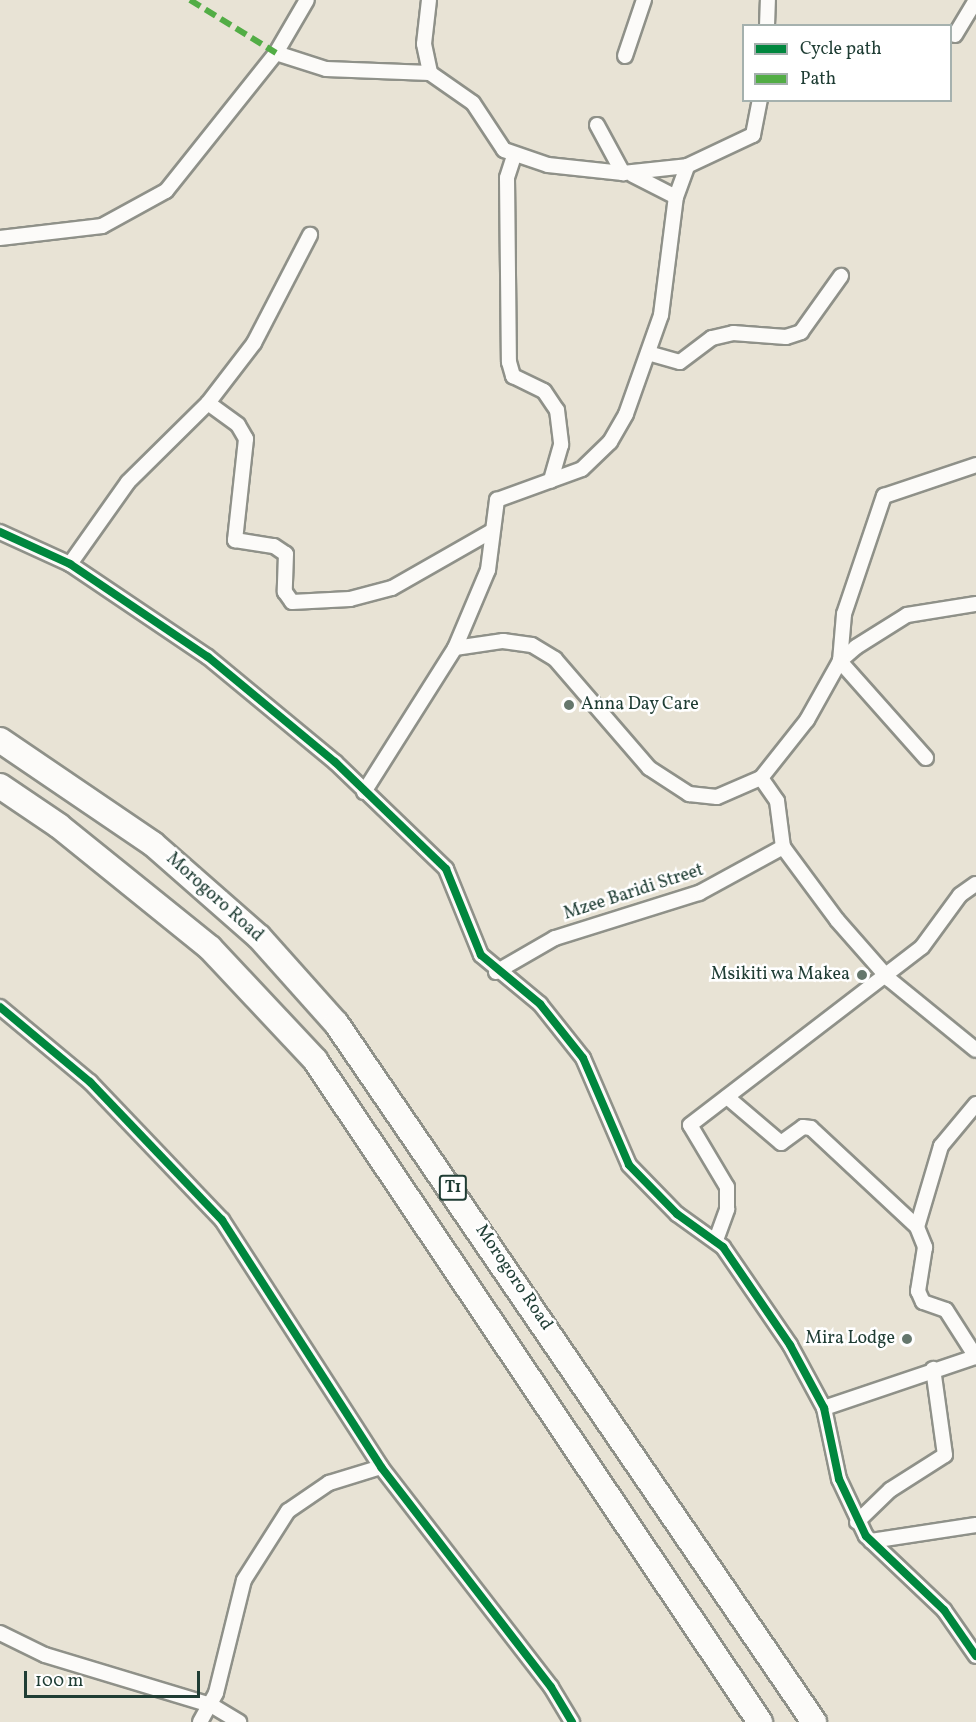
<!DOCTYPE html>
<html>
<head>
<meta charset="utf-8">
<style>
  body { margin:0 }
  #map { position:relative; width:976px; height:1722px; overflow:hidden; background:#e8e3d5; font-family:Vollkorn,serif }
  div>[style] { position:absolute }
  .roads { filter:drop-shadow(2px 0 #8f9189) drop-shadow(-2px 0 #8f9189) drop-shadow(0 2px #8f9189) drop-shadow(0 -2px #8f9189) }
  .minor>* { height:14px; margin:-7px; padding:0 7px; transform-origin:7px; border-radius:7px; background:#fcfbf9 }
  .trunk>* { height:24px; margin:-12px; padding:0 12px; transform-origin:12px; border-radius:12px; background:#fcfbf9 }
  .quiet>* { height:6px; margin-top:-3px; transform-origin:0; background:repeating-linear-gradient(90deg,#52ad45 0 12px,transparent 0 18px) }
  .cycleway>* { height:8px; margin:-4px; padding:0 4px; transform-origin:4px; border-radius:4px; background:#00873e }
  .dots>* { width:16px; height:16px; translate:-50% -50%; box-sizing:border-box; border:3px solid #fff; border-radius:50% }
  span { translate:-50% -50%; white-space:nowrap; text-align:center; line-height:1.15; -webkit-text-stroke:5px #fff; paint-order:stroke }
  .shield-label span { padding:2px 4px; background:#fff; border:2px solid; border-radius:4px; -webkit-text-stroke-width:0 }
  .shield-label { font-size:16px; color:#1f3d34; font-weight:700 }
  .poi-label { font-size:18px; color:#1f3d34 }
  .left { translate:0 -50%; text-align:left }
  .right { translate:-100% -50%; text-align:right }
  .street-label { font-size:18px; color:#1f3d34 }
  .legend { position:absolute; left:742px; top:24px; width:210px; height:78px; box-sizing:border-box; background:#fff; border:2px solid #a5b1ae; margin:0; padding:8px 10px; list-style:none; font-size:18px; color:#1f3d34 }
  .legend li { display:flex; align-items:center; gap:12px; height:30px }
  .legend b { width:30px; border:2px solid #a5b1ae }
  .scale { position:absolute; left:24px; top:1671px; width:176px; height:27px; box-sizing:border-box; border:3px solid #1f3d34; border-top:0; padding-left:8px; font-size:18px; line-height:21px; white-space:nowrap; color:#1f3d34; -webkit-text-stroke:4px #fff; paint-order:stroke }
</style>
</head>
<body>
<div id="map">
  <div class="roads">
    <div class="minor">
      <i style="left:429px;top:0;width:44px;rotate:96.5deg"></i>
      <i style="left:424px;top:44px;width:30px;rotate:78deg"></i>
      <i style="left:430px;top:73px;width:52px;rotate:34.9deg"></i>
      <i style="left:473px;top:103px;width:56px;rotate:56.6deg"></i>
      <i style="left:504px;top:150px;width:46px;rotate:18.8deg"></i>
      <i style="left:548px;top:165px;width:75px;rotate:6.1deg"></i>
      <i style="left:623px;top:173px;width:64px;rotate:-6.2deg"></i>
      <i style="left:767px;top:26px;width:26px;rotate:-88deg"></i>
      <i style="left:955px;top:35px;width:41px;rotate:-59deg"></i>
      <i style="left:276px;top:53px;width:52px;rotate:17.7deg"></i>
      <i style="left:326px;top:69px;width:104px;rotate:2.2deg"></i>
      <i style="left:625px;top:56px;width:59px;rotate:-71.3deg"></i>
      <i style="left:597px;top:125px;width:55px;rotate:61.6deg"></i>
      <i style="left:514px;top:156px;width:23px;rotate:108deg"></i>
      <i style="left:507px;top:178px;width:184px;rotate:89.4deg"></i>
      <i style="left:509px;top:362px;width:15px;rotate:74deg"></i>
      <i style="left:513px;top:376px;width:34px;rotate:26deg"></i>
      <i style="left:544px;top:391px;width:23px;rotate:56deg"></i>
      <i style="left:557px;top:410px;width:35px;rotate:83deg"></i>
      <i style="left:561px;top:445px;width:37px;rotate:106deg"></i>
      <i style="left:633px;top:175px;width:48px;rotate:27.1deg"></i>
      <i style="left:0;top:238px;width:103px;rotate:-6.7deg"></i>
      <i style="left:102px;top:226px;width:73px;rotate:-28.7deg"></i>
      <i style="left:166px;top:191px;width:176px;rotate:-51.4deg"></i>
      <i style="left:276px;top:53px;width:61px;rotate:-59.7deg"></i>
      <i style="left:648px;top:353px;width:33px;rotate:16deg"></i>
      <i style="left:680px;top:362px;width:40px;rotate:-37deg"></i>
      <i style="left:712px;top:338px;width:22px;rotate:-13deg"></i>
      <i style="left:733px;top:333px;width:53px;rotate:4.3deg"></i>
      <i style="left:786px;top:337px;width:16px;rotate:-18deg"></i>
      <i style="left:801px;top:332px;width:69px;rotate:-54.5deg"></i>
      <i style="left:208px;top:403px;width:37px;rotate:36deg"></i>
      <i style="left:238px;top:425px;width:16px;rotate:60deg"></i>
      <i style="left:246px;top:439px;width:102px;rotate:96.2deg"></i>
      <i style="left:235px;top:540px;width:39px;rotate:9deg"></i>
      <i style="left:274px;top:546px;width:14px;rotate:34deg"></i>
      <i style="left:286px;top:554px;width:38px;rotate:92deg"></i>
      <i style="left:285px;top:592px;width:12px;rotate:55deg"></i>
      <i style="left:292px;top:602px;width:58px;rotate:-3deg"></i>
      <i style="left:350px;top:599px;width:43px;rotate:-14.7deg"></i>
      <i style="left:392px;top:588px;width:115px;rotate:-29.7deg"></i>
      <i style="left:0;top:532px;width:77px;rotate:24.6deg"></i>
      <i style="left:70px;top:564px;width:166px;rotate:34deg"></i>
      <i style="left:208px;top:657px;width:165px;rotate:39.6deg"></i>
      <i style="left:335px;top:762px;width:154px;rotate:43.9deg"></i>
      <i style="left:446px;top:869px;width:93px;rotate:67.9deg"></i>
      <i style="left:481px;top:955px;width:77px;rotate:39.7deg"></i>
      <i style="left:540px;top:1004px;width:69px;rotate:51.5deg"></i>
      <i style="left:583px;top:1058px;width:116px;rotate:66.7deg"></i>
      <i style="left:629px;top:1165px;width:69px;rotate:45.6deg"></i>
      <i style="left:677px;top:1214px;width:57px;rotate:35.7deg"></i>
      <i style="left:723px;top:1247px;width:119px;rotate:55.6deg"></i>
      <i style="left:790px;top:1345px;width:72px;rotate:61.6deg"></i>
      <i style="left:824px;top:1408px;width:73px;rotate:78.1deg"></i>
      <i style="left:839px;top:1479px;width:63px;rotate:64.7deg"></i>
      <i style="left:866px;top:1536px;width:108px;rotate:43.5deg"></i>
      <i style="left:944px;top:1610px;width:56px;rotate:55.2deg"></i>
      <i style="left:70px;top:564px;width:100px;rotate:-54.7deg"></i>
      <i style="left:128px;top:482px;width:112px;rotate:-44.6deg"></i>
      <i style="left:208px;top:403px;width:76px;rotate:-52.5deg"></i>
      <i style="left:254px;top:343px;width:122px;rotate:-62.6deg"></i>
      <i style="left:455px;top:648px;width:49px;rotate:-8.3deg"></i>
      <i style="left:503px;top:641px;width:29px;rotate:8deg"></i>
      <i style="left:532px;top:645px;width:27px;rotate:31deg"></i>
      <i style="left:555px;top:659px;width:144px;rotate:49.2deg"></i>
      <i style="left:649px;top:768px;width:48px;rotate:33deg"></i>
      <i style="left:689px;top:794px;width:28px;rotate:6deg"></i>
      <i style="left:717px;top:797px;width:48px;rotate:-23.4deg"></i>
      <i style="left:761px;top:778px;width:74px;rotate:-51.6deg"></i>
      <i style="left:807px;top:720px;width:68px;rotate:-60.8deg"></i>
      <i style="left:840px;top:661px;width:21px;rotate:-41deg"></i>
      <i style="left:856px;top:647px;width:60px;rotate:-32.1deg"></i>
      <i style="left:907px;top:615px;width:70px;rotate:-9.1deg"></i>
      <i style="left:926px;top:758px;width:130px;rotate:-131.6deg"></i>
      <i style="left:840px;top:661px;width:47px;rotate:-85.1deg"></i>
      <i style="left:844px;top:614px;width:125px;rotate:-71.3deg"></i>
      <i style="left:884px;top:496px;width:97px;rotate:-18.6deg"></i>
      <i style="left:761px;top:778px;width:28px;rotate:55deg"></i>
      <i style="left:777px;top:801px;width:46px;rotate:82.6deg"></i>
      <i style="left:783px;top:847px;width:91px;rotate:53.5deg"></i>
      <i style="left:837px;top:920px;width:79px;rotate:48.6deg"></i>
      <i style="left:889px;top:979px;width:112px;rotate:39.2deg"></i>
      <i style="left:364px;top:792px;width:170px;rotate:-57.7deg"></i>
      <i style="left:455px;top:648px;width:85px;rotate:-67.1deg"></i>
      <i style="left:488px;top:570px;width:71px;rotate:-82.7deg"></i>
      <i style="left:497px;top:500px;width:90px;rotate:-20deg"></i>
      <i style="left:582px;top:469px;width:39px;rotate:-44deg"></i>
      <i style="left:610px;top:442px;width:32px;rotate:-60deg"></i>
      <i style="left:626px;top:414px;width:105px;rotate:-70.5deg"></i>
      <i style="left:661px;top:315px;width:119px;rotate:-82.8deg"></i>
      <i style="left:676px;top:197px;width:33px;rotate:-70deg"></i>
      <i style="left:687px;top:166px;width:73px;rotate:-25.2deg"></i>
      <i style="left:753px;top:135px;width:36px;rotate:-79deg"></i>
      <i style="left:496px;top:972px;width:68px;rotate:-30deg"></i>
      <i style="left:555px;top:938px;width:151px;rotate:-17.4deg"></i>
      <i style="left:699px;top:893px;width:96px;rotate:-28.7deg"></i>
      <i style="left:0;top:1007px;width:117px;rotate:39.8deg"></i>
      <i style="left:90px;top:1082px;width:191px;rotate:46.3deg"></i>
      <i style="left:222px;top:1220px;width:294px;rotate:57.2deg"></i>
      <i style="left:381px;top:1467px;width:278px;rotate:52.3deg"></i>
      <i style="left:551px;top:1687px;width:41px;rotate:59deg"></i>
      <i style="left:727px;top:1097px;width:71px;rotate:40.4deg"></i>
      <i style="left:781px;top:1143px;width:27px;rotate:-36deg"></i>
      <i style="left:803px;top:1127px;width:8px;rotate:7deg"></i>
      <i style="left:811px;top:1128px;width:145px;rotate:43deg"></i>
      <i style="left:976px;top:1104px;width:55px;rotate:129.8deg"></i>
      <i style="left:941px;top:1146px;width:84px;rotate:106.5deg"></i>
      <i style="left:917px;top:1227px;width:22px;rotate:68deg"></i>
      <i style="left:925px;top:1247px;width:45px;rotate:99deg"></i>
      <i style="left:918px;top:1291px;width:12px;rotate:66deg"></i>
      <i style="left:923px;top:1302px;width:24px;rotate:19deg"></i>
      <i style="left:946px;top:1310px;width:56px;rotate:57.4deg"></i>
      <i style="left:716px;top:1240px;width:33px;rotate:-70deg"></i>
      <i style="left:727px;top:1209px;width:22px;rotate:-90deg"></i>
      <i style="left:727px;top:1187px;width:72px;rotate:-120.8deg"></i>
      <i style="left:690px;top:1125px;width:292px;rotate:-37.5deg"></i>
      <i style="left:922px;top:947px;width:64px;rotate:-53.8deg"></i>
      <i style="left:960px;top:895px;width:19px;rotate:-35deg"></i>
      <i style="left:824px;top:1408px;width:159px;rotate:-18.7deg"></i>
      <i style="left:857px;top:1522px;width:46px;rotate:-44.1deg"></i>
      <i style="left:890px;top:1490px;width:65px;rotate:-32.5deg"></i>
      <i style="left:945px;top:1455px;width:87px;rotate:-97.9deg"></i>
      <i style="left:871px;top:1541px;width:106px;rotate:-8.7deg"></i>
      <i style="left:0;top:1633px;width:50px;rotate:26.1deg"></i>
      <i style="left:45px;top:1655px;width:173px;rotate:16.8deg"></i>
      <i style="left:211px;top:1705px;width:33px;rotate:31deg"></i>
      <i style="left:200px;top:1722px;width:33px;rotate:-61deg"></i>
      <i style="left:216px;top:1693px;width:116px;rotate:-76.1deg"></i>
      <i style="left:244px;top:1580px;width:82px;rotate:-57.5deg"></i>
      <i style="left:288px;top:1511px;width:50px;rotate:-34.3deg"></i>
      <i style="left:329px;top:1483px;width:54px;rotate:-17.1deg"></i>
    </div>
    <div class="trunk">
      <i style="left:0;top:740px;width:185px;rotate:34.2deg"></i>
      <i style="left:153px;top:844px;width:141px;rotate:41.3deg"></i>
      <i style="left:259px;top:937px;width:115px;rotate:48.2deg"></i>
      <i style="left:336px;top:1023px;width:847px;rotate:55.63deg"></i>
      <i style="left:0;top:786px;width:71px;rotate:34.1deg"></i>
      <i style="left:59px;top:826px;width:194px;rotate:38.9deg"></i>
      <i style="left:210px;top:948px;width:154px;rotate:46.8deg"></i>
      <i style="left:315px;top:1060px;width:798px;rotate:56.09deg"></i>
    </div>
  </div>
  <div class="quiet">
    <i style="left:190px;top:0;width:101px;rotate:31.6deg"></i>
  </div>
  <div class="cycleway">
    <i style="left:0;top:532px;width:77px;rotate:24.6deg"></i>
    <i style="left:70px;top:564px;width:166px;rotate:34deg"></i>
    <i style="left:208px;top:657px;width:165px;rotate:39.6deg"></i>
    <i style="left:335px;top:762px;width:154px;rotate:43.9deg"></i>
    <i style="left:446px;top:869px;width:93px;rotate:67.9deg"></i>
    <i style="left:481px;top:955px;width:77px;rotate:39.7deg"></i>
    <i style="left:540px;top:1004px;width:69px;rotate:51.5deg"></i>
    <i style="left:583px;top:1058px;width:116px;rotate:66.7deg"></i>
    <i style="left:629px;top:1165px;width:69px;rotate:45.6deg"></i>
    <i style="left:677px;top:1214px;width:57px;rotate:35.7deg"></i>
    <i style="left:723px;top:1247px;width:119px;rotate:55.6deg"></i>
    <i style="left:790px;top:1345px;width:72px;rotate:61.6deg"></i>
    <i style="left:824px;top:1408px;width:73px;rotate:78.1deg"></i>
    <i style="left:839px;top:1479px;width:63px;rotate:64.7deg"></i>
    <i style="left:866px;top:1536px;width:108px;rotate:43.5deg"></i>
    <i style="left:944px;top:1610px;width:56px;rotate:55.2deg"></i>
    <i style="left:0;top:1007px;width:117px;rotate:39.8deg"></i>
    <i style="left:90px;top:1082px;width:191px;rotate:46.3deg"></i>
    <i style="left:222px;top:1220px;width:294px;rotate:57.2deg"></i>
    <i style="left:381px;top:1467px;width:278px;rotate:52.3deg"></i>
    <i style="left:551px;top:1687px;width:41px;rotate:59deg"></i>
  </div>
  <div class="dots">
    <i style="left:569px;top:705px;background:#65776c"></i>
    <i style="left:862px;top:975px;background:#65776c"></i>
    <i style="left:907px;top:1339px;background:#65776c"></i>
  </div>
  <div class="shield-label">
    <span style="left:453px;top:1188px">T1</span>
  </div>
  <div class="poi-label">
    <span class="left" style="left:581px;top:705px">Anna Day Care</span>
    <span class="right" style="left:850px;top:975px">Msikiti wa Makea</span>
    <span class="right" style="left:895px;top:1339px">Mira Lodge</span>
  </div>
  <div class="street-label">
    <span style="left:634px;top:893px;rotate:-18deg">Mzee Baridi Street</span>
    <span style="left:214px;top:898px;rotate:42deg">Morogoro Road</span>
    <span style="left:513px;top:1278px;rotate:56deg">Morogoro Road</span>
  </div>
  <ul class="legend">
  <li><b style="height:8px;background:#00873e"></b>Cycle path</li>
  <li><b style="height:8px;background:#52ad45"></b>Path</li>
  </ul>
  <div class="scale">100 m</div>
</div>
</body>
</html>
